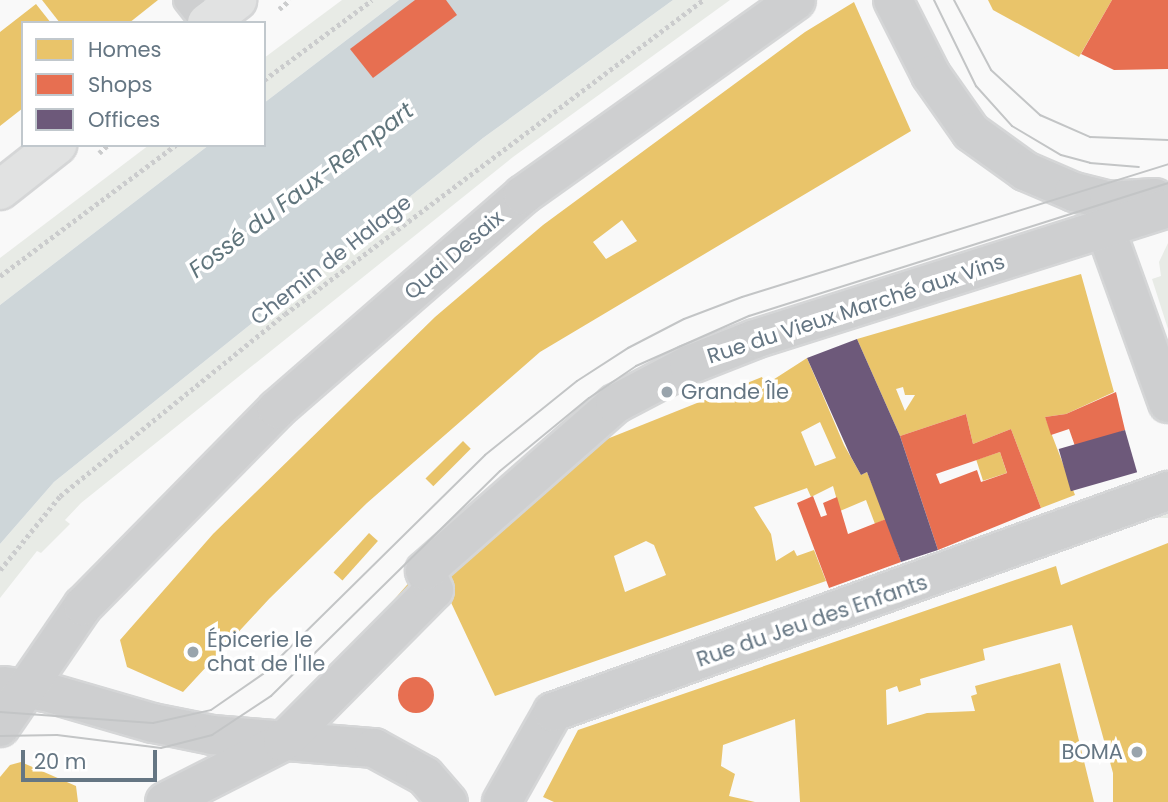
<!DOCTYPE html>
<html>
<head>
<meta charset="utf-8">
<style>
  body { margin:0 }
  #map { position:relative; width:1168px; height:802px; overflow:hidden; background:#f9f9f9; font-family:Poppins,sans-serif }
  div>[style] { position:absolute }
  .green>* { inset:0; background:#e8ebe6; transform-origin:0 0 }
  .water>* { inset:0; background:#ced6d9 }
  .homes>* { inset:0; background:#e9c46a; transform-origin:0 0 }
  .shops>* { inset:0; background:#e76f51 }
  .round { border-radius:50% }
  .offices>* { inset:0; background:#6d597a; transform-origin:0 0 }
  .path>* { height:4.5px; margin-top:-2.25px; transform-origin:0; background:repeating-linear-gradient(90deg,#cbcccd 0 3.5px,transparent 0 7px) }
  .roads { filter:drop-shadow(2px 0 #d5d6d7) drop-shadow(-2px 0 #d5d6d7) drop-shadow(0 2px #d5d6d7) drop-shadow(0 -2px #d5d6d7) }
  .lane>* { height:26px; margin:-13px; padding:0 13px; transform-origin:13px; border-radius:13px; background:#cecfd0 }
  .street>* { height:38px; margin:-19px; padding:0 19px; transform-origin:19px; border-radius:19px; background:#cecfd0 }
  .secondary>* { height:38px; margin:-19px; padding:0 19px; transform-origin:19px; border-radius:19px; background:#e1e2e2 }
  .tram>* { height:2px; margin:-1px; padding:0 1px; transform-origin:1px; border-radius:1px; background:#c3c5c6 }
  .dots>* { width:19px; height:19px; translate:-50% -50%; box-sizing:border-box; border:4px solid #fff; border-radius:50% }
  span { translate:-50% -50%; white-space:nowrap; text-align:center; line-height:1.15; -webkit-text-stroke:7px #fff; paint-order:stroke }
  .street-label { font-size:21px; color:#657683 }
  .poi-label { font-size:21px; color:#657683 }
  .left { translate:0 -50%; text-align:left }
  .right { translate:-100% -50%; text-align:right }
  .water-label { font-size:23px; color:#60757c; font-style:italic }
  .legend { position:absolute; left:21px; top:21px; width:245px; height:126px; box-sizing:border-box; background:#fff; border:2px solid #c1c8cd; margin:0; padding:9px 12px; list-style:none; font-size:21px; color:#657683 }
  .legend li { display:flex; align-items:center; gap:14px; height:35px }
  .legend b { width:35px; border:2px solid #c1c8cd }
  .scale { position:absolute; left:21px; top:750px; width:136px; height:32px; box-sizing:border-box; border:4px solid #657683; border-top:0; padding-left:9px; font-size:21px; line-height:24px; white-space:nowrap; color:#657683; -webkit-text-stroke:5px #fff; paint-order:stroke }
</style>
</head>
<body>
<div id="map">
  <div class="green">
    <i style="clip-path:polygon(342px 0,399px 0,264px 103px,264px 58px)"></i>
    <i style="clip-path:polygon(673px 0,730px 0,513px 157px,81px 503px,65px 520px,70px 524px,41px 553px,37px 551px,0 598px,0 544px,54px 482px,483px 138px)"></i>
    <i style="clip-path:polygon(149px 145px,209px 145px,0 305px,0 258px)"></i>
    <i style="clip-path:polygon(1168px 243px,1168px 329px,1152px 279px,1161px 276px,1159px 262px)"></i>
    <i style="left:1168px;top:507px;width:11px;height:111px;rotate:90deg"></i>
  </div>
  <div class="water">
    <i style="clip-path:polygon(399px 0,673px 0,483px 138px,54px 482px,0 544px,0 305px,209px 145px,264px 145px,264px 103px)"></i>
  </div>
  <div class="homes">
    <i style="clip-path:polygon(42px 0,158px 0,129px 23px,60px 23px)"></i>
    <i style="clip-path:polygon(988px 0,1112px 0,1079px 57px,993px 10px)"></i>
    <i style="clip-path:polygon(evenodd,854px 2px,911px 131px,540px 352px,367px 503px,269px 599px,183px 692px,127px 667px,120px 640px,213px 534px,435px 317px,543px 225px,805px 32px,854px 2px,622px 220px,637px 241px,606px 259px,593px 242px,622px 220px)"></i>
    <i style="clip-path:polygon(36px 4px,51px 23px,23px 23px,23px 108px,0 126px,0 32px)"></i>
    <i style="clip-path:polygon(evenodd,1081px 274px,1114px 392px,1066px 414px,1045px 417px,1075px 495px,1041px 508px,1011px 429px,973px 444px,966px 414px,900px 436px,857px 339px,1081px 274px,903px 387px,905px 395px,915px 395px,905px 411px,896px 389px,903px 387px)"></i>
    <i style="clip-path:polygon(evenodd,807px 358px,844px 445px,861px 475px,867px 472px,886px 519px,875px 524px,866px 500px,840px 511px,833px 486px,811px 497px,807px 488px,754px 507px,771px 534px,776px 561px,794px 550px,797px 556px,814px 550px,826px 581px,495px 696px,439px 577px,582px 449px,762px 377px,765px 385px,807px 358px,820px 422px,836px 458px,815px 466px,801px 432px,820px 422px,807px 358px,646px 541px,654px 545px,666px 575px,625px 592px,614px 556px,646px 541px)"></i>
    <i style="left:463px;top:441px;width:11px;height:53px;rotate:45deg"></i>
    <i style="left:1000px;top:452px;width:22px;height:25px;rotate:72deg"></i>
    <i style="left:369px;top:533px;width:12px;height:53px;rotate:42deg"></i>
    <i style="clip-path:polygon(1168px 543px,1168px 802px,1113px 802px,1113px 773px,1072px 625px,983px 649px,985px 660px,920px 679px,921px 685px,899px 692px,897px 686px,886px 690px,887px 725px,927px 713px,975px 711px,971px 696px,977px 694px,975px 686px,1060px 663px,1094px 802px,800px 802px,795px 719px,723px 745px,721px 766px,735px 774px,729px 796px,755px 802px,554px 802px,543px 797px,578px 730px,1056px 566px,1061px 585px)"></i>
    <i style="left:413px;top:578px;width:11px;height:53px;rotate:41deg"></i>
    <i style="clip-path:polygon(21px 762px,76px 786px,78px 802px,0 802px,0 777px,10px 765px)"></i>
  </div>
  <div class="shops">
    <i style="clip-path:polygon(415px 0,446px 0,457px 15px,373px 78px,350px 49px)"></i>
    <i style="clip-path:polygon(1112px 0,1168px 0,1168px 69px,1114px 70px,1081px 54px)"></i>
    <i style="clip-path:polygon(1116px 392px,1125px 430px,1076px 449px,1069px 429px,1051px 435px,1045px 417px,1066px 414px)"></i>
    <i style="clip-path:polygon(evenodd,966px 414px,973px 444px,1011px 429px,1041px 508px,938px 550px,900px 436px,966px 414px,1000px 452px,1007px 473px,981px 482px,977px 470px,940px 484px,936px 474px,1000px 452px)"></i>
    <i style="clip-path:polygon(813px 496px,821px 517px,827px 515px,823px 503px,837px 497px,848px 534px,886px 519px,901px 562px,829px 588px,797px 503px)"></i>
    <i class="round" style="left:398px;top:677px;width:36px;height:36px"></i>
  </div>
  <div class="offices">
    <i style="clip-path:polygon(857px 339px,900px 436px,938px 550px,901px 562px,867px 472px,861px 475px,851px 457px,807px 358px)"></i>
    <i style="left:1125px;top:430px;width:44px;height:69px;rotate:74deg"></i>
  </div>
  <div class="path">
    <i style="left:279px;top:9px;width:14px;rotate:-39deg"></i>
    <i style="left:264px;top:80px;width:134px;rotate:-36.5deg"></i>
    <i style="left:99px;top:153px;width:12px;rotate:-42deg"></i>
    <i style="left:0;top:276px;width:219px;rotate:-36.7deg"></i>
    <i style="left:0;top:570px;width:95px;rotate:-51deg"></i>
    <i style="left:60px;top:496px;width:289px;rotate:-39deg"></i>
    <i style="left:285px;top:314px;width:523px;rotate:-36.91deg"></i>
  </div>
  <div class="roads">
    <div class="lane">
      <i style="left:187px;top:0;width:29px;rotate:52deg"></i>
    </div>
    <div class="street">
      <i style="left:893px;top:0;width:84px;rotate:63.1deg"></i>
      <i style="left:931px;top:75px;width:70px;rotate:54.9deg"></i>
      <i style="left:971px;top:132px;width:67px;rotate:35.8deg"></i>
      <i style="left:1025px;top:171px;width:53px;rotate:23.2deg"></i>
      <i style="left:1074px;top:192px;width:36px;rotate:14deg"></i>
      <i style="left:1109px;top:201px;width:46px;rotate:-3.7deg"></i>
      <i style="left:1105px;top:228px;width:186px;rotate:70.2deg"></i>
      <i style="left:4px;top:686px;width:42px;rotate:8.1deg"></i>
      <i style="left:46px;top:692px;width:111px;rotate:16.2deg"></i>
      <i style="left:153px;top:723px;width:60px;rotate:11.5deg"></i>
      <i style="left:212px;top:735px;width:163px;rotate:4.6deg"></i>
      <i style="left:374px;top:748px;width:58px;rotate:28.8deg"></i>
      <i style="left:425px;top:776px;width:35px;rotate:49deg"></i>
      <i style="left:0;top:727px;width:147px;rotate:-55.6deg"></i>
      <i style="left:83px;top:606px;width:276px;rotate:-45.4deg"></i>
      <i style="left:277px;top:409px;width:326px;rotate:-41deg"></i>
      <i style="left:523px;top:195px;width:335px;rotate:-35.5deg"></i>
      <i style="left:165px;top:802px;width:132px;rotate:-27deg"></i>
      <i style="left:283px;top:742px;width:214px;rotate:-45.2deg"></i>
      <i style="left:434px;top:590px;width:21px;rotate:-115deg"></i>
      <i style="left:425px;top:571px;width:253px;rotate:-41.3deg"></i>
      <i style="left:615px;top:404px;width:84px;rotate:-27.8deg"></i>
      <i style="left:689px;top:365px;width:71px;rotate:-21.5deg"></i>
      <i style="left:755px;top:339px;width:433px;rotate:-17.6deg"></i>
      <i style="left:502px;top:802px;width:103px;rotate:-60.5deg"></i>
      <i style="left:553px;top:712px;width:654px;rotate:-19.77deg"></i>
    </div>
    <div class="secondary">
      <i style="left:207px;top:23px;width:38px;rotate:-37deg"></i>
      <i style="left:0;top:190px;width:73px;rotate:-38.3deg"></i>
    </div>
  </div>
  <div class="tram">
    <i style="left:934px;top:0;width:96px;rotate:64deg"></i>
    <i style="left:976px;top:86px;width:54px;rotate:48deg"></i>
    <i style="left:1012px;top:126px;width:57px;rotate:30.6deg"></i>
    <i style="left:1061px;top:155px;width:30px;rotate:15deg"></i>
    <i style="left:1090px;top:163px;width:49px;rotate:4.7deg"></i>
    <i style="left:954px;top:0;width:79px;rotate:62.1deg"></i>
    <i style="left:991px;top:70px;width:67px;rotate:42.6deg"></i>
    <i style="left:1040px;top:115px;width:55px;rotate:23.7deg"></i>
    <i style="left:1090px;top:137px;width:78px;rotate:2.2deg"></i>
    <i style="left:0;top:712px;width:153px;rotate:4.1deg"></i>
    <i style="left:153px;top:723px;width:59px;rotate:-12.6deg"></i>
    <i style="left:211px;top:710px;width:63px;rotate:-34.7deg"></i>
    <i style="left:263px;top:674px;width:312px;rotate:-44.6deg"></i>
    <i style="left:485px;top:455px;width:118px;rotate:-38.8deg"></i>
    <i style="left:577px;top:381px;width:61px;rotate:-32.9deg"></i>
    <i style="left:628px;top:348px;width:63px;rotate:-27.4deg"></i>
    <i style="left:684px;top:319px;width:62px;rotate:-20.8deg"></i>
    <i style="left:742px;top:297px;width:446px;rotate:-17.3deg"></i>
    <i style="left:0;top:736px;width:57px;rotate:-1deg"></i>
    <i style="left:57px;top:735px;width:105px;rotate:7.1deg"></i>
    <i style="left:161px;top:748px;width:53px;rotate:-14.3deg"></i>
    <i style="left:212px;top:735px;width:71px;rotate:-33.5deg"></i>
    <i style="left:271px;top:696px;width:321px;rotate:-44.5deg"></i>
    <i style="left:500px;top:471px;width:115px;rotate:-39.4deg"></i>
    <i style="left:589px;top:398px;width:57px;rotate:-34.2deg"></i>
    <i style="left:636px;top:366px;width:124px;rotate:-23.9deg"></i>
    <i style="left:749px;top:316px;width:440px;rotate:-17.6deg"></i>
  </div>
  <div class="dots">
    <i style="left:667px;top:392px;background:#99a4ac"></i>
    <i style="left:193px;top:652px;background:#99a4ac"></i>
    <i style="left:1137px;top:752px;background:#99a4ac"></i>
  </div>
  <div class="street-label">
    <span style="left:454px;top:255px;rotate:-41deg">Quai Desaix</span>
    <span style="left:331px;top:260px;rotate:-38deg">Chemin de Halage</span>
    <span style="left:856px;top:309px;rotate:-18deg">Rue du Vieux Marché aux Vins</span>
    <span style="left:812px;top:621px;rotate:-19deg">Rue du Jeu des Enfants</span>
  </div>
  <div class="poi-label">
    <span class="left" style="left:681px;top:392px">Grande Île</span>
    <span class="left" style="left:207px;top:652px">Épicerie le<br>chat de l'Ile</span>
    <span class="right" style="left:1123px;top:752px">BOMA</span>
  </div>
  <div class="water-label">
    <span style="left:301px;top:190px;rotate:-37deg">Fossé du Faux-Rempart</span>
  </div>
  <ul class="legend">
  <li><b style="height:19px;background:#e9c46a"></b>Homes</li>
  <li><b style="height:19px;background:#e76f51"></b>Shops</li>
  <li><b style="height:19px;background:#6d597a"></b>Offices</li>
  </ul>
  <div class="scale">20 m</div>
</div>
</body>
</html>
